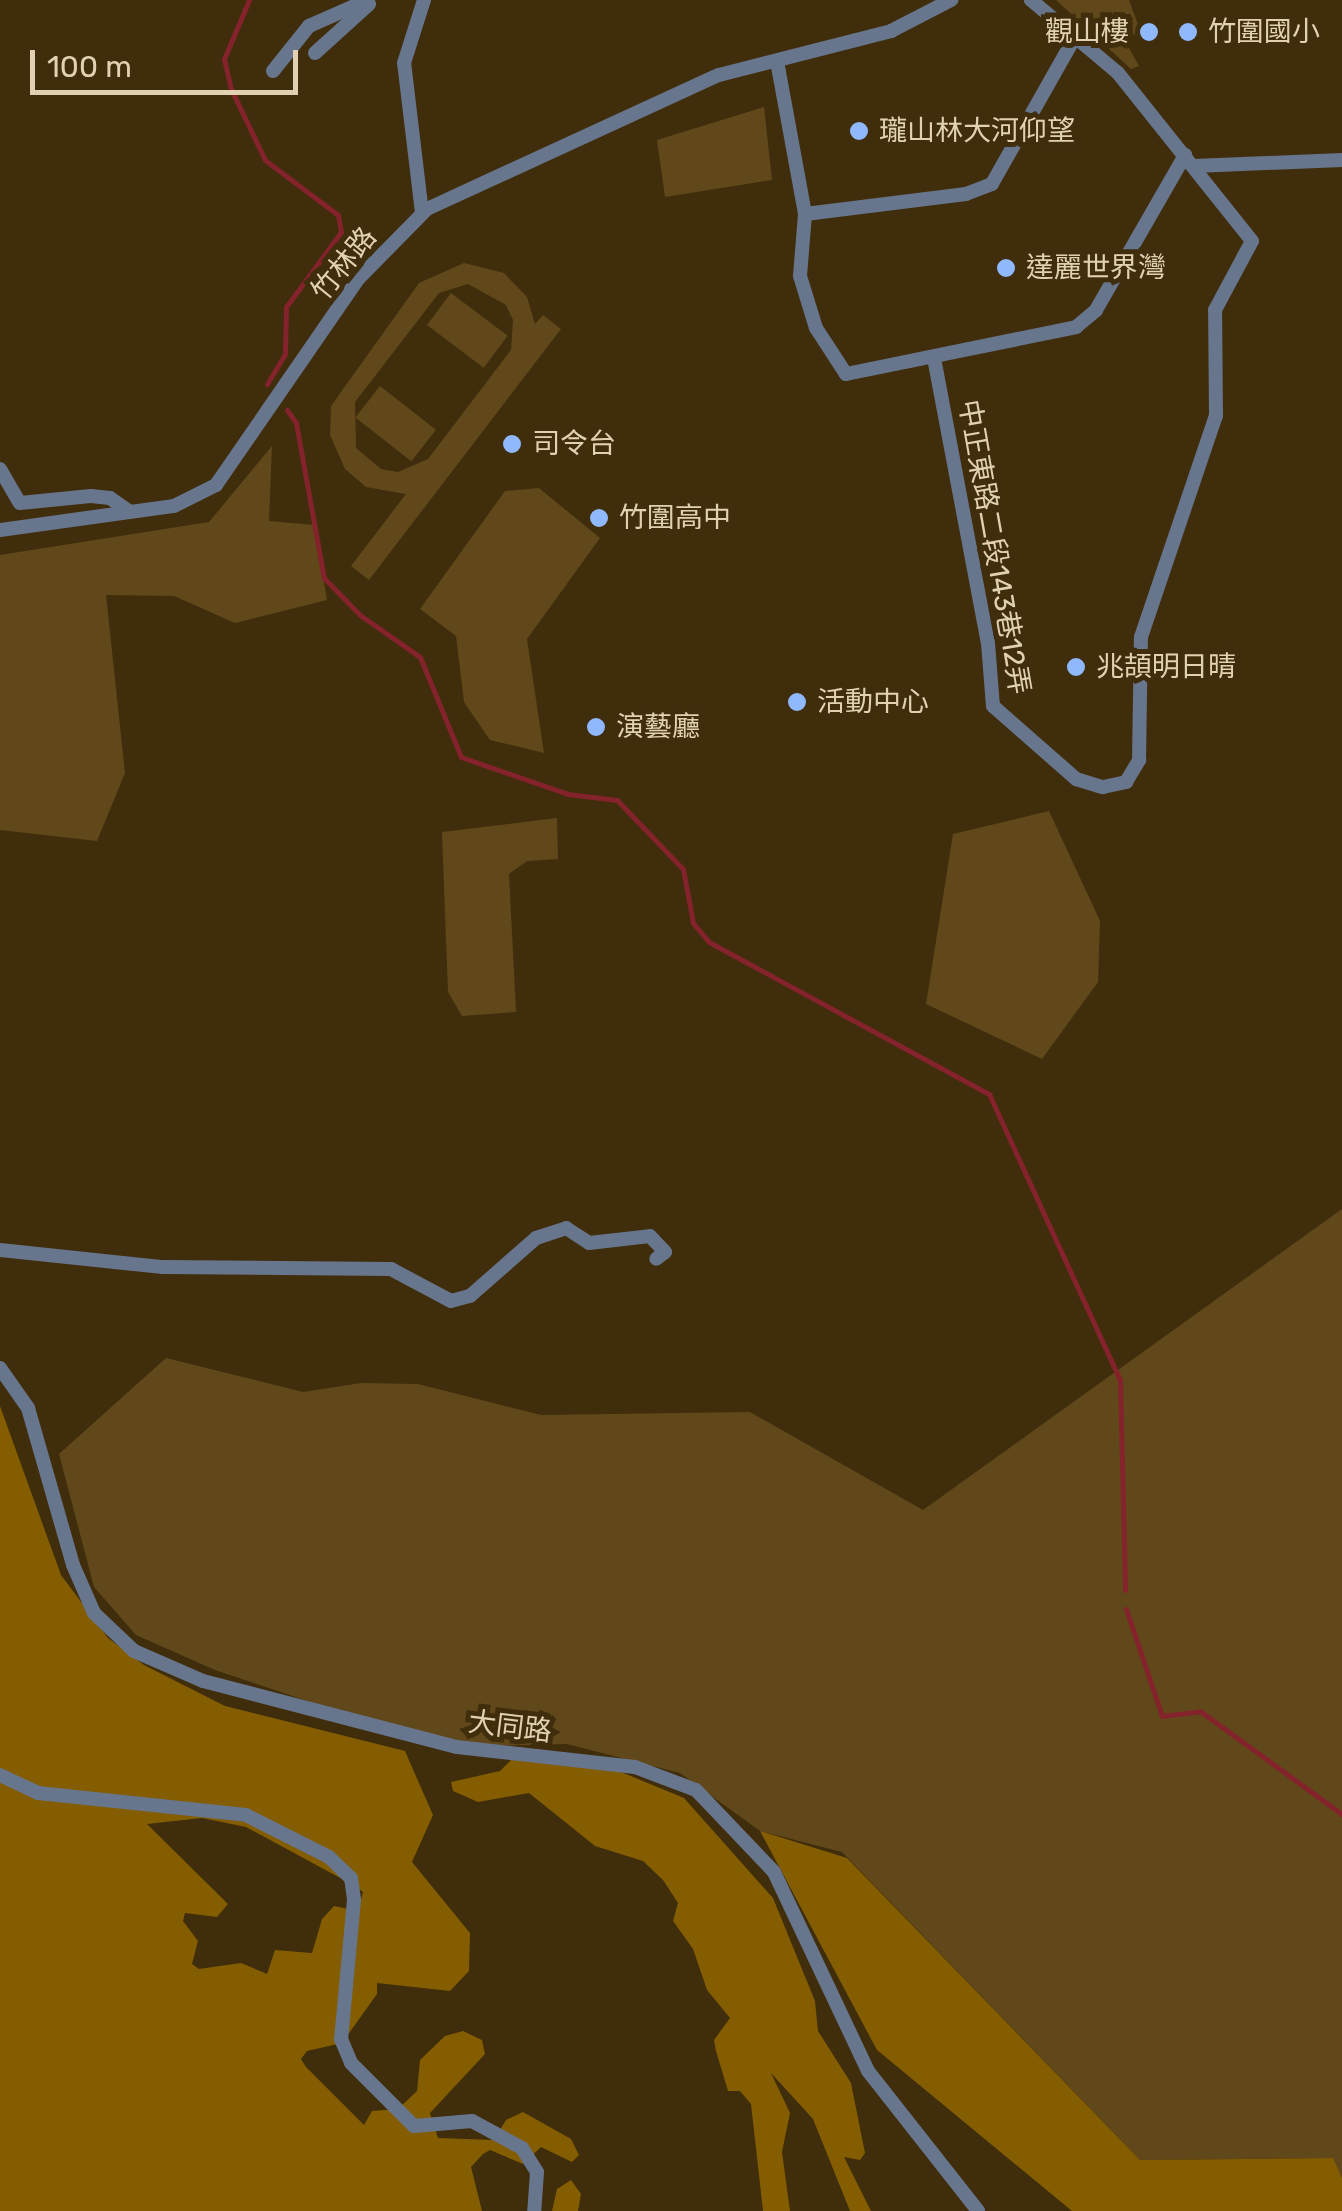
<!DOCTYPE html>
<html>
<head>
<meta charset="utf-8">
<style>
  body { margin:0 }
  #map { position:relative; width:1342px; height:2211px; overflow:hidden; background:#3f2d0c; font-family:Rubik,"Noto Sans TC",sans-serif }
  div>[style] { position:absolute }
  .green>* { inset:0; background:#60481b; transform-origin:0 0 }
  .forest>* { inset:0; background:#835d00 }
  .stream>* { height:5px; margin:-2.5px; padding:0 2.5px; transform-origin:2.5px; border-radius:2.5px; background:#84232b }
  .minor>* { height:14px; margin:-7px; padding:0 7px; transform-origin:7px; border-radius:7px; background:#67758d }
  .dots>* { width:28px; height:28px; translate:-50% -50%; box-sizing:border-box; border:5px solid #3f2d0c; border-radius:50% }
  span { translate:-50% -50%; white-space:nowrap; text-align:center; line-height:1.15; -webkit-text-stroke:10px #3f2d0c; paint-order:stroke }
  .poi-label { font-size:28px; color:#e2d0b2 }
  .right { translate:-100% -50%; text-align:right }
  .left { translate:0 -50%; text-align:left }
  .street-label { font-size:28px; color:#e2d0b2 }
  .scale { position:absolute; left:30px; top:50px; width:268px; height:45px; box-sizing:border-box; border:5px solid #e2d0b2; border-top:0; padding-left:12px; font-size:30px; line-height:35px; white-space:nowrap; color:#e2d0b2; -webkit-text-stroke:8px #3f2d0c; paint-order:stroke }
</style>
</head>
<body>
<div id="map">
  <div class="green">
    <i style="clip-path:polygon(1056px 0,1129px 0,1140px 30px,1125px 41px,1139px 66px,1131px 69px)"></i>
    <i style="clip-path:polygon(764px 107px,772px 180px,665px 197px,657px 140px)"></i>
    <i style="clip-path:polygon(evenodd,464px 263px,504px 273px,527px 297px,535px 324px,543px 315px,561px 329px,369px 580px,351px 566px,406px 494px,366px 487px,345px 469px,330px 435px,331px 406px,419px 283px,464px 263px,468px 284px,506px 305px,513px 320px,511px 350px,428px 459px,398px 472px,381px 469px,356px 448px,355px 402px,439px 293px,468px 284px)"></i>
    <i style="left:451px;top:293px;width:71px;height:40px;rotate:37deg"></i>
    <i style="left:380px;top:386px;width:71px;height:40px;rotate:38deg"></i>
    <i style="clip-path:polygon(272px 446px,269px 521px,314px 525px,327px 600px,235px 623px,174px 596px,106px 595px,125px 773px,97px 841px,0 830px,0 555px,209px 522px)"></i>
    <i style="clip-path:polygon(539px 488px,600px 538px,527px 639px,544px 753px,490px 740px,464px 702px,456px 636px,420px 609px,505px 491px)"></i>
    <i style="clip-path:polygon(1049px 811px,1100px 921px,1098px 982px,1042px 1059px,926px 1004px,953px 834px)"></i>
    <i style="clip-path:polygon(557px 818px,558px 859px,527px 861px,509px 874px,516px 1012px,462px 1016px,448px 992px,442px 832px)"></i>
    <i style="clip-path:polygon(1342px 1209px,1342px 2178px,1332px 2158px,1140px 2160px,842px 1852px,760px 1831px,680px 1773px,567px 1744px,444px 1747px,215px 1670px,136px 1635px,94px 1587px,59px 1454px,166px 1358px,303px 1392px,361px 1383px,418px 1384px,541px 1415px,750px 1412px,923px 1510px)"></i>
  </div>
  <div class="forest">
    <i style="clip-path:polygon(evenodd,0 1406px,61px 1575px,108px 1638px,144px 1665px,225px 1706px,405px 1751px,433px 1815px,412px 1862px,470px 1933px,469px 1971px,450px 1991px,377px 1983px,377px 1994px,342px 2043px,307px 2051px,301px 2059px,306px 2067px,364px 2125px,372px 2111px,398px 2109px,417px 2091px,420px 2060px,445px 2036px,463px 2031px,482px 2040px,485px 2054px,430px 2113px,438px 2138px,494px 2140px,506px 2120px,523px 2112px,571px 2139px,579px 2155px,572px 2162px,541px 2147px,523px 2164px,490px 2150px,483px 2154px,471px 2167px,482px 2211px,0 2211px,0 1406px,202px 1818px,246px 1827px,355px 1886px,363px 1892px,358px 1911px,334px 1906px,322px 1919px,312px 1953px,275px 1950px,267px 1974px,241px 1963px,199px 1969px,192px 1964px,198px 1941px,183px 1921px,185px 1913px,217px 1917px,228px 1904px,147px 1824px,202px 1818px)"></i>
    <i style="clip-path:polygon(538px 1749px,609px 1767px,684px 1798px,773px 1898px,815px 2001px,818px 2031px,851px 2083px,865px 2153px,860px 2160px,844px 2157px,871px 2211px,850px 2211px,813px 2119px,771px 2073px,790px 2113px,782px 2152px,790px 2211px,763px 2211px,751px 2104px,740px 2091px,728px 2091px,716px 2051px,714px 2040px,730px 2018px,707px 1990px,693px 1949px,673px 1921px,678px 1903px,663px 1880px,643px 1861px,595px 1846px,529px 1793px,478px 1802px,453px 1791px,451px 1782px,500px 1771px,520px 1751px)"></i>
    <i style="clip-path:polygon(760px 1831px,847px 1858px,1140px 2160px,1333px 2158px,1342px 2178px,1342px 2211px,1072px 2211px,877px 2050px)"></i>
    <i style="clip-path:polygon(571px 2180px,581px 2194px,578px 2211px,552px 2211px,557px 2189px)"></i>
  </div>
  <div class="stream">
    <i style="left:249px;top:0;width:64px;rotate:113deg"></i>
    <i style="left:224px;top:59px;width:31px;rotate:77deg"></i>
    <i style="left:231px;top:89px;width:79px;rotate:64.4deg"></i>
    <i style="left:265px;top:160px;width:91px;rotate:37deg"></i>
    <i style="left:338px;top:215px;width:17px;rotate:80deg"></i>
    <i style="left:341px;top:232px;width:93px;rotate:126.3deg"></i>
    <i style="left:286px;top:307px;width:47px;rotate:91.2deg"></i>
    <i style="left:285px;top:354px;width:35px;rotate:121deg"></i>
    <i style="left:287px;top:410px;width:16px;rotate:55deg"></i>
    <i style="left:296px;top:423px;width:158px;rotate:79.8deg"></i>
    <i style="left:324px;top:578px;width:52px;rotate:45.8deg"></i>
    <i style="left:360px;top:615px;width:73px;rotate:35deg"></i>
    <i style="left:420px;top:657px;width:108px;rotate:67.7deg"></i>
    <i style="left:461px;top:757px;width:113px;rotate:19.1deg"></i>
    <i style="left:568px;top:794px;width:49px;rotate:7deg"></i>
    <i style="left:617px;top:800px;width:95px;rotate:46.3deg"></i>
    <i style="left:683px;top:869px;width:55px;rotate:79.5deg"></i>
    <i style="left:693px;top:923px;width:25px;rotate:50deg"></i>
    <i style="left:709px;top:942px;width:319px;rotate:28.5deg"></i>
    <i style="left:989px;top:1094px;width:315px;rotate:65.4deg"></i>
    <i style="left:1120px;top:1380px;width:210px;rotate:88.6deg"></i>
    <i style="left:1126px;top:1609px;width:113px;rotate:71.4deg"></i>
    <i style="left:1162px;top:1716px;width:38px;rotate:-7deg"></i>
    <i style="left:1200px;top:1711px;width:175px;rotate:36deg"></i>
  </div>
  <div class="minor">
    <i style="left:1075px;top:37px;width:169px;rotate:119.5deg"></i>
    <i style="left:992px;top:184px;width:28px;rotate:159deg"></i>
    <i style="left:966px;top:194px;width:162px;rotate:172.9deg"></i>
    <i style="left:805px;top:214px;width:62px;rotate:94.6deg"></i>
    <i style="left:800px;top:276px;width:54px;rotate:72.9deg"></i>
    <i style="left:816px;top:328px;width:55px;rotate:56.9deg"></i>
    <i style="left:846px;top:374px;width:235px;rotate:-11.5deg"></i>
    <i style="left:1076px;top:327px;width:26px;rotate:-40deg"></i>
    <i style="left:1096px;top:310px;width:179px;rotate:-60.1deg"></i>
    <i style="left:315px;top:53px;width:73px;rotate:-42.2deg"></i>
    <i style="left:777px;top:61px;width:156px;rotate:79.6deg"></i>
    <i style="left:273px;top:71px;width:58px;rotate:-51.3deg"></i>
    <i style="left:309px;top:26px;width:64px;rotate:-23.8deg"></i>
    <i style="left:1194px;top:166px;width:148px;rotate:-2.3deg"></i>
    <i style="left:422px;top:213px;width:151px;rotate:-96.8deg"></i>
    <i style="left:404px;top:63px;width:66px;rotate:-72.4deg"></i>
    <i style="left:934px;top:358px;width:290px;rotate:79.3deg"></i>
    <i style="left:988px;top:643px;width:63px;rotate:85.5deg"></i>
    <i style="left:993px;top:706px;width:111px;rotate:41.3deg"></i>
    <i style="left:1076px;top:779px;width:28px;rotate:17deg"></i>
    <i style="left:1103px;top:787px;width:24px;rotate:-12deg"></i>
    <i style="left:1126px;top:782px;width:26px;rotate:-59deg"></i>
    <i style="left:1139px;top:760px;width:123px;rotate:-89.1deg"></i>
    <i style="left:1141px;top:637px;width:233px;rotate:-71.3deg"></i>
    <i style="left:1216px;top:416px;width:106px;rotate:-90.5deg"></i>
    <i style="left:1215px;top:310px;width:78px;rotate:-61.8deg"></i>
    <i style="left:1252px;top:241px;width:215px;rotate:-128.6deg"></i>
    <i style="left:1118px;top:73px;width:114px;rotate:-140deg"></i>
    <i style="left:0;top:469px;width:39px;rotate:60deg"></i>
    <i style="left:20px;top:503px;width:71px;rotate:-5.6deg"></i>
    <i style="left:91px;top:496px;width:19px;rotate:6deg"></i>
    <i style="left:110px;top:498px;width:24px;rotate:35deg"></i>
    <i style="left:0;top:530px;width:176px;rotate:-7.9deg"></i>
    <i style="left:174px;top:506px;width:47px;rotate:-26.6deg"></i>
    <i style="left:216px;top:485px;width:252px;rotate:-55.4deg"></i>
    <i style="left:359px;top:278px;width:97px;rotate:-45.4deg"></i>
    <i style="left:427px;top:209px;width:321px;rotate:-24.7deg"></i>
    <i style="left:719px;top:75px;width:178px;rotate:-14.3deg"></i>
    <i style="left:891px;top:31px;width:68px;rotate:-27.3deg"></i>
    <i style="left:0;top:1250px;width:164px;rotate:6deg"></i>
    <i style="left:163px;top:1267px;width:228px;rotate:0.5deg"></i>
    <i style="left:391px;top:1269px;width:68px;rotate:28.1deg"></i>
    <i style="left:451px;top:1301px;width:20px;rotate:-15deg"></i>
    <i style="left:470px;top:1296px;width:88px;rotate:-41.3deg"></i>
    <i style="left:536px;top:1238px;width:32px;rotate:-18deg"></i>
    <i style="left:566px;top:1228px;width:27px;rotate:33deg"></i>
    <i style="left:589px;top:1243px;width:61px;rotate:-6.5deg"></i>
    <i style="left:650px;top:1236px;width:22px;rotate:47deg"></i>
    <i style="left:665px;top:1252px;width:11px;rotate:142deg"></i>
    <i style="left:0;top:1368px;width:49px;rotate:55deg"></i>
    <i style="left:28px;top:1408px;width:163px;rotate:74deg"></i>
    <i style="left:73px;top:1565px;width:52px;rotate:66.4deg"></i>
    <i style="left:94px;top:1613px;width:55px;rotate:43.5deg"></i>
    <i style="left:134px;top:1651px;width:75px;rotate:23.5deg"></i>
    <i style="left:203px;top:1681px;width:262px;rotate:14.6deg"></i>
    <i style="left:457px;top:1747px;width:179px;rotate:6.4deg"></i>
    <i style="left:635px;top:1767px;width:65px;rotate:20.7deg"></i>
    <i style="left:696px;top:1790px;width:113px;rotate:46.4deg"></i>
    <i style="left:774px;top:1872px;width:220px;rotate:64.7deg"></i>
    <i style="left:868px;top:2071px;width:178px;rotate:51.8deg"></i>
    <i style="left:0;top:1775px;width:42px;rotate:25.3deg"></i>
    <i style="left:38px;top:1793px;width:209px;rotate:6deg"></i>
    <i style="left:246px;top:1815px;width:93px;rotate:26.8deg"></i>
    <i style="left:329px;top:1857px;width:30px;rotate:44deg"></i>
    <i style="left:351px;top:1878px;width:22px;rotate:82deg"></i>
    <i style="left:354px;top:1900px;width:140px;rotate:95.3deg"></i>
    <i style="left:341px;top:2039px;width:26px;rotate:67deg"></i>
    <i style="left:351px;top:2063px;width:89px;rotate:45deg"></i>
    <i style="left:414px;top:2126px;width:58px;rotate:-4.9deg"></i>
    <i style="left:472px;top:2121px;width:57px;rotate:28.4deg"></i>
    <i style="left:522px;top:2148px;width:28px;rotate:58deg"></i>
    <i style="left:537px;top:2172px;width:39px;rotate:94deg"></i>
  </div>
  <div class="dots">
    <i style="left:1149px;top:32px;background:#90b8fd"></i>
    <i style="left:1188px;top:32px;background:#90b8fd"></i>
    <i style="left:859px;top:131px;background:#90b8fd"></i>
    <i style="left:1006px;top:268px;background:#90b8fd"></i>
    <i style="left:512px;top:444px;background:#90b8fd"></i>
    <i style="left:599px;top:518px;background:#90b8fd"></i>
    <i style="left:1076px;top:667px;background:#90b8fd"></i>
    <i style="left:797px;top:702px;background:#90b8fd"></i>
    <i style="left:596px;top:727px;background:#90b8fd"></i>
  </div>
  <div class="poi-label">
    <span class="right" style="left:1129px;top:32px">觀山樓</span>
    <span class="left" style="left:1208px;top:32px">竹圍國小</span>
    <span class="left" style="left:879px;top:131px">瓏山林大河仰望</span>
    <span class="left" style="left:1026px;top:268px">達麗世界灣</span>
    <span class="left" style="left:532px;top:444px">司令台</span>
    <span class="left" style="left:619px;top:518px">竹圍高中</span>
    <span class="left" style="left:1096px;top:667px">兆頡明日晴</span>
    <span class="left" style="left:817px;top:702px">活動中心</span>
    <span class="left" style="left:616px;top:727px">演藝廳</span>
  </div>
  <div class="street-label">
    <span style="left:344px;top:264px;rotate:-51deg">竹林路</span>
    <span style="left:994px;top:547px;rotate:80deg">中正東路二段143巷12弄</span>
    <span style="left:510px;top:1727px;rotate:7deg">大同路</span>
  </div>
  <div class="scale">100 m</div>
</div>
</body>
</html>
